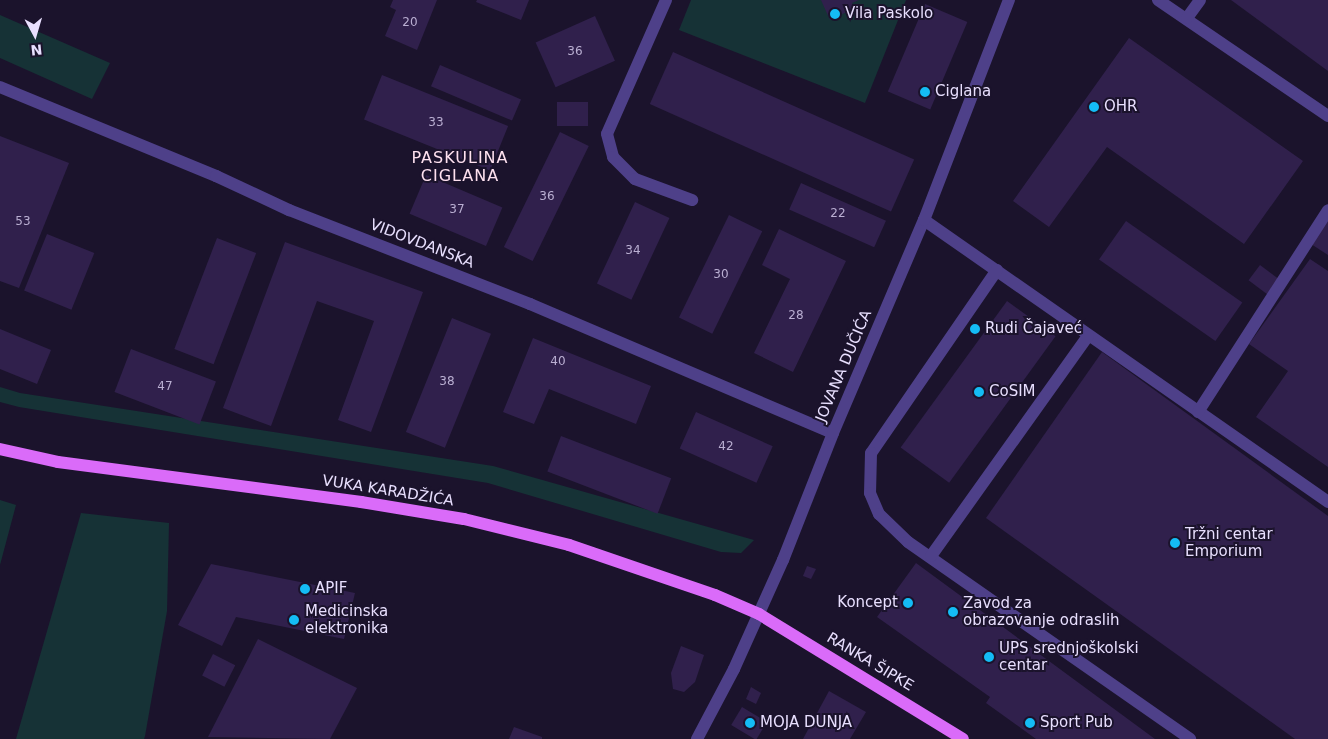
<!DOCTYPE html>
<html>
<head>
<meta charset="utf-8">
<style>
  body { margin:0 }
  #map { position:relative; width:1328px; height:739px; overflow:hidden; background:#1b132c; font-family:"DejaVu Sans",sans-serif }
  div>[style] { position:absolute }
  .green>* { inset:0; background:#163236 }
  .building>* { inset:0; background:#30204c; transform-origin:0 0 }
  .minor>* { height:12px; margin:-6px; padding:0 6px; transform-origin:6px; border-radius:6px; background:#4e4089 }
  .major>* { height:12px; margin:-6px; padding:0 6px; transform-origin:6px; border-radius:6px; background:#da6bf9 }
  .dots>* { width:14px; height:14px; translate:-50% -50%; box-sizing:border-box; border:2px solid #1b132c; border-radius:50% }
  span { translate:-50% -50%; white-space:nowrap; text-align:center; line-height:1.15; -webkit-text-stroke:4px #1b132c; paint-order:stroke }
  .number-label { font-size:12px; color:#baafd2 }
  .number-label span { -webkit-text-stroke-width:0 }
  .poi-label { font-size:15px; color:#e8dffe }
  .left { translate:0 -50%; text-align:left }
  .right { translate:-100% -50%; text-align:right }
  .street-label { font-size:15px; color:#e8dffe }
  .neighbourhood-label { font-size:16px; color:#fee1ef; letter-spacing:1px }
  .north { position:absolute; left:10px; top:10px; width:50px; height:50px; -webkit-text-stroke:4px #1b132c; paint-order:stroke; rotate:174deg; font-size:14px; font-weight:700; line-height:20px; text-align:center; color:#e8dffe }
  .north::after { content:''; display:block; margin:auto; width:18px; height:22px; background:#e8dffe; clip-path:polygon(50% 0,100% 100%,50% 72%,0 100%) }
</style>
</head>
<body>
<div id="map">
  <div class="green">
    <i style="clip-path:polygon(691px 0,906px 0,865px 103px,679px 30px)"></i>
    <i style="clip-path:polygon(0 15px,110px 63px,92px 99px,0 58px)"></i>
    <i style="clip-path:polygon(0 387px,20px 393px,493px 466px,754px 540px,741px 553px,721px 552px,488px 483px,19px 407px,0 402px)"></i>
    <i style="clip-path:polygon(0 500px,16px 505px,0 565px)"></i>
    <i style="clip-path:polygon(81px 513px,169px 523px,167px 611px,145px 736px,144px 739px,16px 739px)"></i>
  </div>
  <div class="building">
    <i style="clip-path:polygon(393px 0,437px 0,417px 50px,385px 36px,396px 10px,390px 7px)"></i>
    <i style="clip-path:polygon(477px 0,529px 0,521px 20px,476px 2px)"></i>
    <i style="clip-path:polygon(821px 0,859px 0,852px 3px,855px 8px,830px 20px)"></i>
    <i style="clip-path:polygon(1231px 0,1328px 0,1328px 71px)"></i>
    <i style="left:925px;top:4px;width:46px;height:95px;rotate:23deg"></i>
    <i style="left:595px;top:16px;width:49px;height:65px;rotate:66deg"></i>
    <i style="clip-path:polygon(1129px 38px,1303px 161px,1244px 244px,1107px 147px,1049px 227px,1013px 201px)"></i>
    <i style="left:673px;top:52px;width:264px;height:57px;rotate:24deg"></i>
    <i style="left:440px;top:65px;width:88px;height:23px;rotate:23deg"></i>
    <i style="left:382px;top:75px;width:136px;height:48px;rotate:22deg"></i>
    <i style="left:588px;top:102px;width:24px;height:31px;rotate:90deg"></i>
    <i style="left:560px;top:132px;width:32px;height:128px;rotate:26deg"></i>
    <i style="clip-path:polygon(0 136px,69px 163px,19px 288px,0 281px)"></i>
    <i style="left:426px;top:175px;width:83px;height:42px;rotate:23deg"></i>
    <i style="left:801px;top:183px;width:93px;height:29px;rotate:24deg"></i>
    <i style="left:635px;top:202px;width:38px;height:90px;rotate:25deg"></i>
    <i style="left:729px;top:215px;width:37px;height:114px;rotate:26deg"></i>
    <i style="clip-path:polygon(1328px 218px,1328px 255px,1311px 244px)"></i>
    <i style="left:1126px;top:221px;width:142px;height:47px;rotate:35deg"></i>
    <i style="clip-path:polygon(779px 229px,846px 261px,793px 372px,754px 353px,790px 279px,762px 265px)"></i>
    <i style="left:47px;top:234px;width:51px;height:61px;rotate:22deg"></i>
    <i style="left:217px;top:238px;width:42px;height:119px;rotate:21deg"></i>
    <i style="clip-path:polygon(285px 242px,423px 292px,371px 432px,338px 420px,374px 321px,317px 301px,271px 426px,223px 408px)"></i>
    <i style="clip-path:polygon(1310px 259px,1328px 271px,1328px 467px,1256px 417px,1288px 371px,1249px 344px)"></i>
    <i style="left:1260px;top:265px;width:25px;height:19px;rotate:37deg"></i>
    <i style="left:1007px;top:301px;width:60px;height:181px;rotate:36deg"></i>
    <i style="left:452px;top:318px;width:42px;height:123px;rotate:22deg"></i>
    <i style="clip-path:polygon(0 329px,51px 350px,37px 384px,0 369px)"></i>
    <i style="clip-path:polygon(533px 338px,651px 386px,636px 424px,549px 389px,534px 424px,503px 412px)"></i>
    <i style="left:131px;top:349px;width:91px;height:46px;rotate:21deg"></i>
    <i style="clip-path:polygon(1102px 352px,1328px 516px,1328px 739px,1295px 739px,986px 518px)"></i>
    <i style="left:696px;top:412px;width:84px;height:40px;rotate:24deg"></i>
    <i style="left:561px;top:436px;width:118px;height:38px;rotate:21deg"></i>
    <i style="clip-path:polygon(916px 563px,1155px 739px,1036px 739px,986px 703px,990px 697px,877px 617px)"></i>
    <i style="clip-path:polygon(211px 564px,355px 593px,344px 639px,236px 617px,222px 646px,178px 625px)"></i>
    <i style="clip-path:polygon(807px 566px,816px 569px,811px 579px,803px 576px)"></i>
    <i style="clip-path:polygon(258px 639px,357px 688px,330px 739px,208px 737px)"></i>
    <i style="clip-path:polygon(681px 646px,704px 655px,695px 682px,684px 692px,673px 689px,671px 673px)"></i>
    <i style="left:213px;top:654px;width:25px;height:24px;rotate:27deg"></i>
    <i style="clip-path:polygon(751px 687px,761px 693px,756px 704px,746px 699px)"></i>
    <i style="clip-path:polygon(829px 691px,866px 712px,850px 739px,803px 739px)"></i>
    <i style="left:742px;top:707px;width:29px;height:21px;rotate:31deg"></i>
    <i style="clip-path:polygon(514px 727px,542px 737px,542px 739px,509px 739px)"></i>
  </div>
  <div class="minor">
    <i style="left:666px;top:0;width:146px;rotate:113.8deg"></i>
    <i style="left:607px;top:134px;width:24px;rotate:75deg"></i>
    <i style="left:613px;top:157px;width:31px;rotate:45deg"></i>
    <i style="left:635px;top:179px;width:61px;rotate:20.2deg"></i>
    <i style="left:1158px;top:0;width:206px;rotate:34.3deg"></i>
    <i style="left:1187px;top:18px;width:22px;rotate:-54deg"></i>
    <i style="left:0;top:87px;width:234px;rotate:22.4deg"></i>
    <i style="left:216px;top:176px;width:81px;rotate:25deg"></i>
    <i style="left:289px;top:210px;width:259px;rotate:21.3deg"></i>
    <i style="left:530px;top:304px;width:329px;rotate:23.1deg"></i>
    <i style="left:924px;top:220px;width:493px;rotate:34.9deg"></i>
    <i style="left:997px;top:270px;width:222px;rotate:124.5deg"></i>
    <i style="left:871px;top:453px;width:40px;rotate:91.4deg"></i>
    <i style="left:870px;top:493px;width:23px;rotate:67deg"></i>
    <i style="left:879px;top:514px;width:40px;rotate:44deg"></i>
    <i style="left:908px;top:542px;width:344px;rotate:34.9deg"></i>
    <i style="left:1198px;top:412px;width:240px;rotate:-57.2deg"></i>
    <i style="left:931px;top:556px;width:270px;rotate:-54.5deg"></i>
    <i style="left:697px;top:739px;width:79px;rotate:-62.1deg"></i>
    <i style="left:734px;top:669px;width:120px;rotate:-65.8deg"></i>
    <i style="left:783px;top:560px;width:136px;rotate:-68.5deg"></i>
    <i style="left:833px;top:433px;width:232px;rotate:-66.9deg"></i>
    <i style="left:924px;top:220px;width:236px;rotate:-68.9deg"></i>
  </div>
  <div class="major">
    <i style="left:0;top:449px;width:59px;rotate:12.6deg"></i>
    <i style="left:58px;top:462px;width:306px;rotate:7.5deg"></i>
    <i style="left:361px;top:502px;width:104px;rotate:9.4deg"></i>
    <i style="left:464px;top:519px;width:108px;rotate:13.9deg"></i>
    <i style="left:569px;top:545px;width:154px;rotate:18.9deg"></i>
    <i style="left:715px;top:595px;width:48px;rotate:23.4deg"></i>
    <i style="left:759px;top:614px;width:239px;rotate:31.5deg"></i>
  </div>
  <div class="dots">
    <i style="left:835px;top:14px;background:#14bcf5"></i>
    <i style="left:925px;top:92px;background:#14bcf5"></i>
    <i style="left:1094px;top:107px;background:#14bcf5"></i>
    <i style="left:975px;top:329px;background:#14bcf5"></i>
    <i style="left:979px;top:392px;background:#14bcf5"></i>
    <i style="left:1175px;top:543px;background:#14bcf5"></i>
    <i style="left:305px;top:589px;background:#14bcf5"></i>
    <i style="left:908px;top:603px;background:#14bcf5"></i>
    <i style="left:953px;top:612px;background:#14bcf5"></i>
    <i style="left:294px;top:620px;background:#14bcf5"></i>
    <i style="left:989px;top:657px;background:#14bcf5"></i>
    <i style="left:750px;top:723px;background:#14bcf5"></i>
    <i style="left:1030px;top:723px;background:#14bcf5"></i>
  </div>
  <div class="number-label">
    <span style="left:410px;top:23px">20</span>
    <span style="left:575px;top:52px">36</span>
    <span style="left:436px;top:123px">33</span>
    <span style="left:547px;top:197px">36</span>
    <span style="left:457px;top:210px">37</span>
    <span style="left:838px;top:214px">22</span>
    <span style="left:23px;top:222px">53</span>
    <span style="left:633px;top:251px">34</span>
    <span style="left:721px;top:275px">30</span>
    <span style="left:796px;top:316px">28</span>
    <span style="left:558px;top:362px">40</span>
    <span style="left:447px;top:382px">38</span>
    <span style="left:165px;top:387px">47</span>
    <span style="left:726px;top:447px">42</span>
  </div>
  <div class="poi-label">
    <span class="left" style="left:845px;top:14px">Vila Paskolo</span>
    <span class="left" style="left:935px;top:92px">Ciglana</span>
    <span class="left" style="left:1104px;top:107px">OHR</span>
    <span class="left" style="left:985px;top:329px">Rudi Čajaveć</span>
    <span class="left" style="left:989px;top:392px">CoSIM</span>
    <span class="left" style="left:1185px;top:543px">Tržni centar<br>Emporium</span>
    <span class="left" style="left:315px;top:589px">APIF</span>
    <span class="right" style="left:898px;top:603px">Koncept</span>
    <span class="left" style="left:963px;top:612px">Zavod za<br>obrazovanje odraslih</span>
    <span class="left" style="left:305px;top:620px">Medicinska<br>elektronika</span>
    <span class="left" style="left:999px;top:657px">UPS srednjoškolski<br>centar</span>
    <span class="left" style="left:760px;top:723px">MOJA DUNJA</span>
    <span class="left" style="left:1040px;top:723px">Sport Pub</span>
  </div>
  <div class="street-label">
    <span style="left:422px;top:244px;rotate:21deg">VIDOVDANSKA</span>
    <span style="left:844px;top:366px;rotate:-67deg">JOVANA DUČIĆA</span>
    <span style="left:388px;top:491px;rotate:9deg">VUKA KARADŽIĆA</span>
    <span style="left:870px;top:662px;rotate:31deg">RANKA ŠIPKE</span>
  </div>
  <div class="neighbourhood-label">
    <span style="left:460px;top:167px">PASKULINA<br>CIGLANA</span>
  </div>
  <div class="north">N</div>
</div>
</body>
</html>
